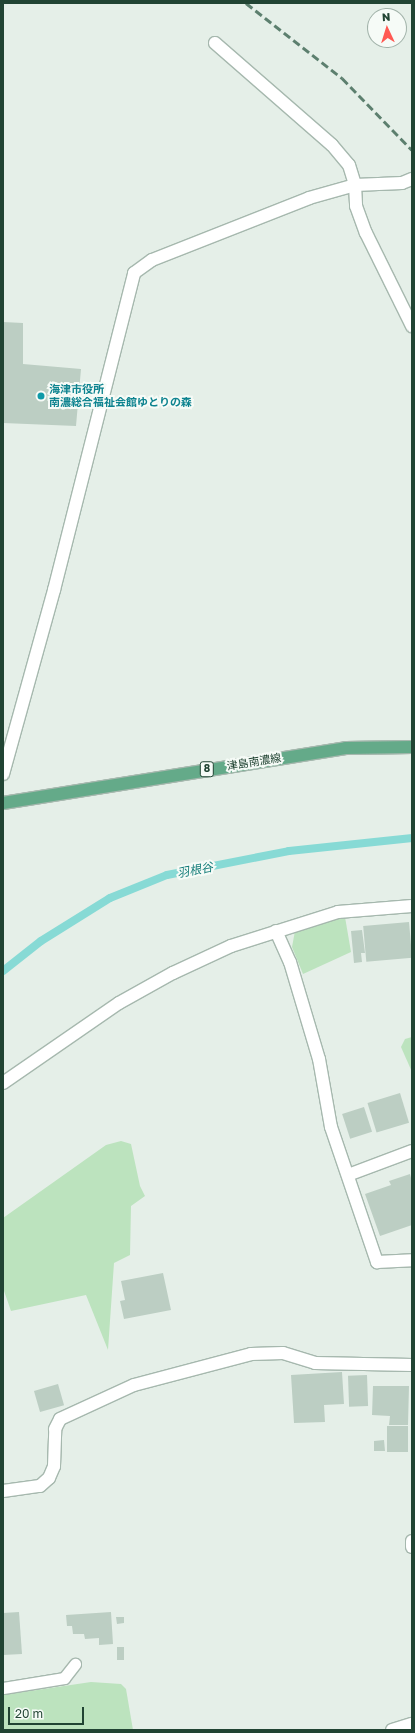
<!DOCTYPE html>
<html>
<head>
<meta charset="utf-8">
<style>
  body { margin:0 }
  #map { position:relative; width:415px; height:1733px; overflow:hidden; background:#e5efe8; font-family:"Golos Text","Noto Sans JP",sans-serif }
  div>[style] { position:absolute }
  .green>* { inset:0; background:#bce3be }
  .stream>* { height:8px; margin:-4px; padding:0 4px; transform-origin:4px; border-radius:4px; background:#87dad5 }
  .building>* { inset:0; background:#bccec3; transform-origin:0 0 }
  .roads { filter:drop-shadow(1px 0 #a6b8ae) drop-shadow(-1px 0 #a6b8ae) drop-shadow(0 1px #a6b8ae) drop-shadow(0 -1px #a6b8ae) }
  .service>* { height:11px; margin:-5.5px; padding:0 5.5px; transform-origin:5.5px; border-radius:5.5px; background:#fff }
  .minor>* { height:12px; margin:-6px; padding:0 6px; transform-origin:6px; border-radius:6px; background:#fff }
  .primary>* { height:12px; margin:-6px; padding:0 6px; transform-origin:6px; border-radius:6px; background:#64aa89 }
  .rail>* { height:3px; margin-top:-1.5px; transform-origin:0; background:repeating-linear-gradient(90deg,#5c7f6e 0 8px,transparent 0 12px) }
  .dots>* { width:11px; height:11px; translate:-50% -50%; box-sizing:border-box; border:2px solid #f6fbf7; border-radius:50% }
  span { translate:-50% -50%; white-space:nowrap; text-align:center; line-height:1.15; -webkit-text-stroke:4px #f6fbf7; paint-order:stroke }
  .shield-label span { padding:1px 3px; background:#f6fbf7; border:1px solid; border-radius:3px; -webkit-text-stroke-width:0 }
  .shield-label { font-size:10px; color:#214433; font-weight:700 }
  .culture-label { font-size:11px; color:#0d838f; font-weight:700 }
  .left { translate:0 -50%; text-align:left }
  .street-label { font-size:11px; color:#214433 }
  .water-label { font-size:12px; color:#137c78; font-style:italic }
  .frame { position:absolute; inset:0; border:4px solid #214433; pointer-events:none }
  .north { position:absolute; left:367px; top:8px; width:40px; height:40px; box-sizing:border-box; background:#f6fbf7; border:1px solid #a1b2a9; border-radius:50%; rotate:356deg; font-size:11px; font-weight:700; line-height:16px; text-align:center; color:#214433 }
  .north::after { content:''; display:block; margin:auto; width:14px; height:18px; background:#ff5953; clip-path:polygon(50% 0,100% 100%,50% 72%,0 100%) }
  .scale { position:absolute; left:8px; top:1707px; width:76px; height:18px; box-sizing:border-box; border:2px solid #214433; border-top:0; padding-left:5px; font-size:12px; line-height:14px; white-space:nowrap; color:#214433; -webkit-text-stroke:3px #f6fbf7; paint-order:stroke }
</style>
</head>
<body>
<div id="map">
  <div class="green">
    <i style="clip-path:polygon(345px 917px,351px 952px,303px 974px,292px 947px,295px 931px)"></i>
    <i style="clip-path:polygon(412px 1037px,412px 1072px,401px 1047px,405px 1039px)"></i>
    <i style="clip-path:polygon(121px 1141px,131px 1144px,140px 1186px,145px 1196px,131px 1206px,130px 1255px,114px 1263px,108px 1350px,86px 1295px,11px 1311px,3px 1288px,3px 1218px,106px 1145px)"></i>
    <i style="clip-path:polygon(91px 1682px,121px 1684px,126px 1689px,133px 1730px,3px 1730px,3px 1695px)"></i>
  </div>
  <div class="stream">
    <i style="left:3px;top:971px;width:48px;rotate:-38.3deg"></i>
    <i style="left:41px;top:941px;width:81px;rotate:-31.9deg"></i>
    <i style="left:110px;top:898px;width:61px;rotate:-22deg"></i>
    <i style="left:167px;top:875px;width:124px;rotate:-11.1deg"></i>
    <i style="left:289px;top:851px;width:124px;rotate:-6deg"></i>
  </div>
  <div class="building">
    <i style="clip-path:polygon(3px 322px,23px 323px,23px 364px,81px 369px,76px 426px,3px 423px)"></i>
    <i style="left:409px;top:922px;width:36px;height:46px;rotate:85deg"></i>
    <i style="clip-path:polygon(362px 930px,365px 953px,361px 953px,362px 962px,354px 963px,351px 931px)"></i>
    <i style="left:400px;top:1093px;width:31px;height:34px;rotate:73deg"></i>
    <i style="left:364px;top:1107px;width:26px;height:23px;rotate:72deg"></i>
    <i style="clip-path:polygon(410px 1174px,412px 1182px,412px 1225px,380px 1236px,365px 1194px,391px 1185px,389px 1181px)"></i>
    <i style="clip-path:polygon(163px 1273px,171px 1310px,124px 1319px,120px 1301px,125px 1300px,121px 1281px)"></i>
    <i style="clip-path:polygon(342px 1372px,344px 1404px,324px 1405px,325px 1422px,294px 1423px,291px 1375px)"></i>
    <i style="left:367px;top:1375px;width:31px;height:19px;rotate:88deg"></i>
    <i style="left:58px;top:1384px;width:22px;height:25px;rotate:74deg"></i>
    <i style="clip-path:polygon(373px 1386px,409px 1386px,408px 1425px,389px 1425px,390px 1416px,372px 1415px)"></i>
    <i style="left:387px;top:1426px;width:21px;height:26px"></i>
    <i style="clip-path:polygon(384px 1440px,385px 1451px,374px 1451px,374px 1441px)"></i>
    <i style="clip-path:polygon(19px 1612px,22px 1654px,3px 1655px,3px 1613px)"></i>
    <i style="clip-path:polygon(111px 1612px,113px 1644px,99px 1645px,99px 1638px,85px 1639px,84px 1634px,73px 1634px,72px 1626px,67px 1626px,66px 1615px)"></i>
    <i style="clip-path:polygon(116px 1617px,124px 1617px,124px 1623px,117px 1624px)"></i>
    <i style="left:117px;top:1647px;width:7px;height:13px"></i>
  </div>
  <div class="roads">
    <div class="service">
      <i style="left:3px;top:1688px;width:62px;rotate:-9.3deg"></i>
      <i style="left:64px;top:1678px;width:18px;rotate:-52deg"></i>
    </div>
    <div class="minor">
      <i style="left:215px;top:43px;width:155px;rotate:41.1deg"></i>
      <i style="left:332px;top:145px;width:26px;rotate:50deg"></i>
      <i style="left:349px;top:165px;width:21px;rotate:73deg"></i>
      <i style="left:355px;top:185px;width:47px;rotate:-2.4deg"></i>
      <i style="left:402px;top:183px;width:11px;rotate:-22deg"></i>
      <i style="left:3px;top:774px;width:191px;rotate:-74.5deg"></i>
      <i style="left:54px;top:590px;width:327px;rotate:-75.8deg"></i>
      <i style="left:134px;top:273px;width:22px;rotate:-36deg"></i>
      <i style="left:152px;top:260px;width:169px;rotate:-21.5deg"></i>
      <i style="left:309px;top:198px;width:48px;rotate:-15.8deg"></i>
      <i style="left:355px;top:185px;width:21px;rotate:87deg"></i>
      <i style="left:356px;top:206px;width:29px;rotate:70deg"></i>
      <i style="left:366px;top:233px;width:104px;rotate:63.7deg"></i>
      <i style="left:276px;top:931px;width:34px;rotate:66deg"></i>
      <i style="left:290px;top:962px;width:101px;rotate:73.4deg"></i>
      <i style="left:319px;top:1059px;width:69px;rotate:80deg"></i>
      <i style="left:331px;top:1127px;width:143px;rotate:71.2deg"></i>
      <i style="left:377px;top:1262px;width:35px;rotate:-3deg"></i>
      <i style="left:3px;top:1083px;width:141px;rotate:-34.6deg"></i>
      <i style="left:119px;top:1003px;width:62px;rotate:-29.1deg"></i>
      <i style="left:173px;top:973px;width:64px;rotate:-25deg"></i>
      <i style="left:231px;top:946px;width:112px;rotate:-17.6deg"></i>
      <i style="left:338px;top:912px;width:74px;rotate:-4.6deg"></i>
      <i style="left:348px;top:1175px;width:68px;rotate:-20.6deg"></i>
      <i style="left:3px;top:1491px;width:37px;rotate:-8deg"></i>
      <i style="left:40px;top:1486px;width:12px;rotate:-42deg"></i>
      <i style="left:49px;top:1478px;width:13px;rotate:-67deg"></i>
      <i style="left:54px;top:1466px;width:37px;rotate:-88deg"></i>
      <i style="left:55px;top:1429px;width:11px;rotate:-63deg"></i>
      <i style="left:60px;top:1419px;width:81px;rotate:-24.7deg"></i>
      <i style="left:134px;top:1385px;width:121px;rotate:-14.8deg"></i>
      <i style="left:251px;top:1354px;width:32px;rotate:-2deg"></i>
      <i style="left:283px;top:1353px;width:34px;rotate:17deg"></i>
      <i style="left:315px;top:1363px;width:97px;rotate:1.2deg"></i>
      <i style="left:412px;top:1541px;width:6px;rotate:90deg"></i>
      <i style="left:392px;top:1730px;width:21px;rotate:-17deg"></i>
    </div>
    <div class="primary">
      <i style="left:3px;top:803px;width:347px;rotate:-9.1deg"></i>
      <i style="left:346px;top:748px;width:66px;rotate:-0.9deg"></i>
    </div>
  </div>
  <div class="rail">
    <i style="left:246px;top:3px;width:122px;rotate:38deg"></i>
    <i style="left:342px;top:78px;width:100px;rotate:45.8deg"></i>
  </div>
  <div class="dots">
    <i style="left:41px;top:396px;background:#0f9aa8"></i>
  </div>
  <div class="shield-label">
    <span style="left:207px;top:769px">8</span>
  </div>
  <div class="culture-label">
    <span class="left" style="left:49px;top:396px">海津市役所<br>南濃総合福祉会館ゆとりの森</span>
  </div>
  <div class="street-label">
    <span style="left:254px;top:762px;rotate:-9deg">津島南濃線</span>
  </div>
  <div class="water-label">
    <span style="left:195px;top:870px;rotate:-11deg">羽根谷</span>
  </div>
  <div class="frame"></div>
  <div class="north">N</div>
  <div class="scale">20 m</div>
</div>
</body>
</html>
